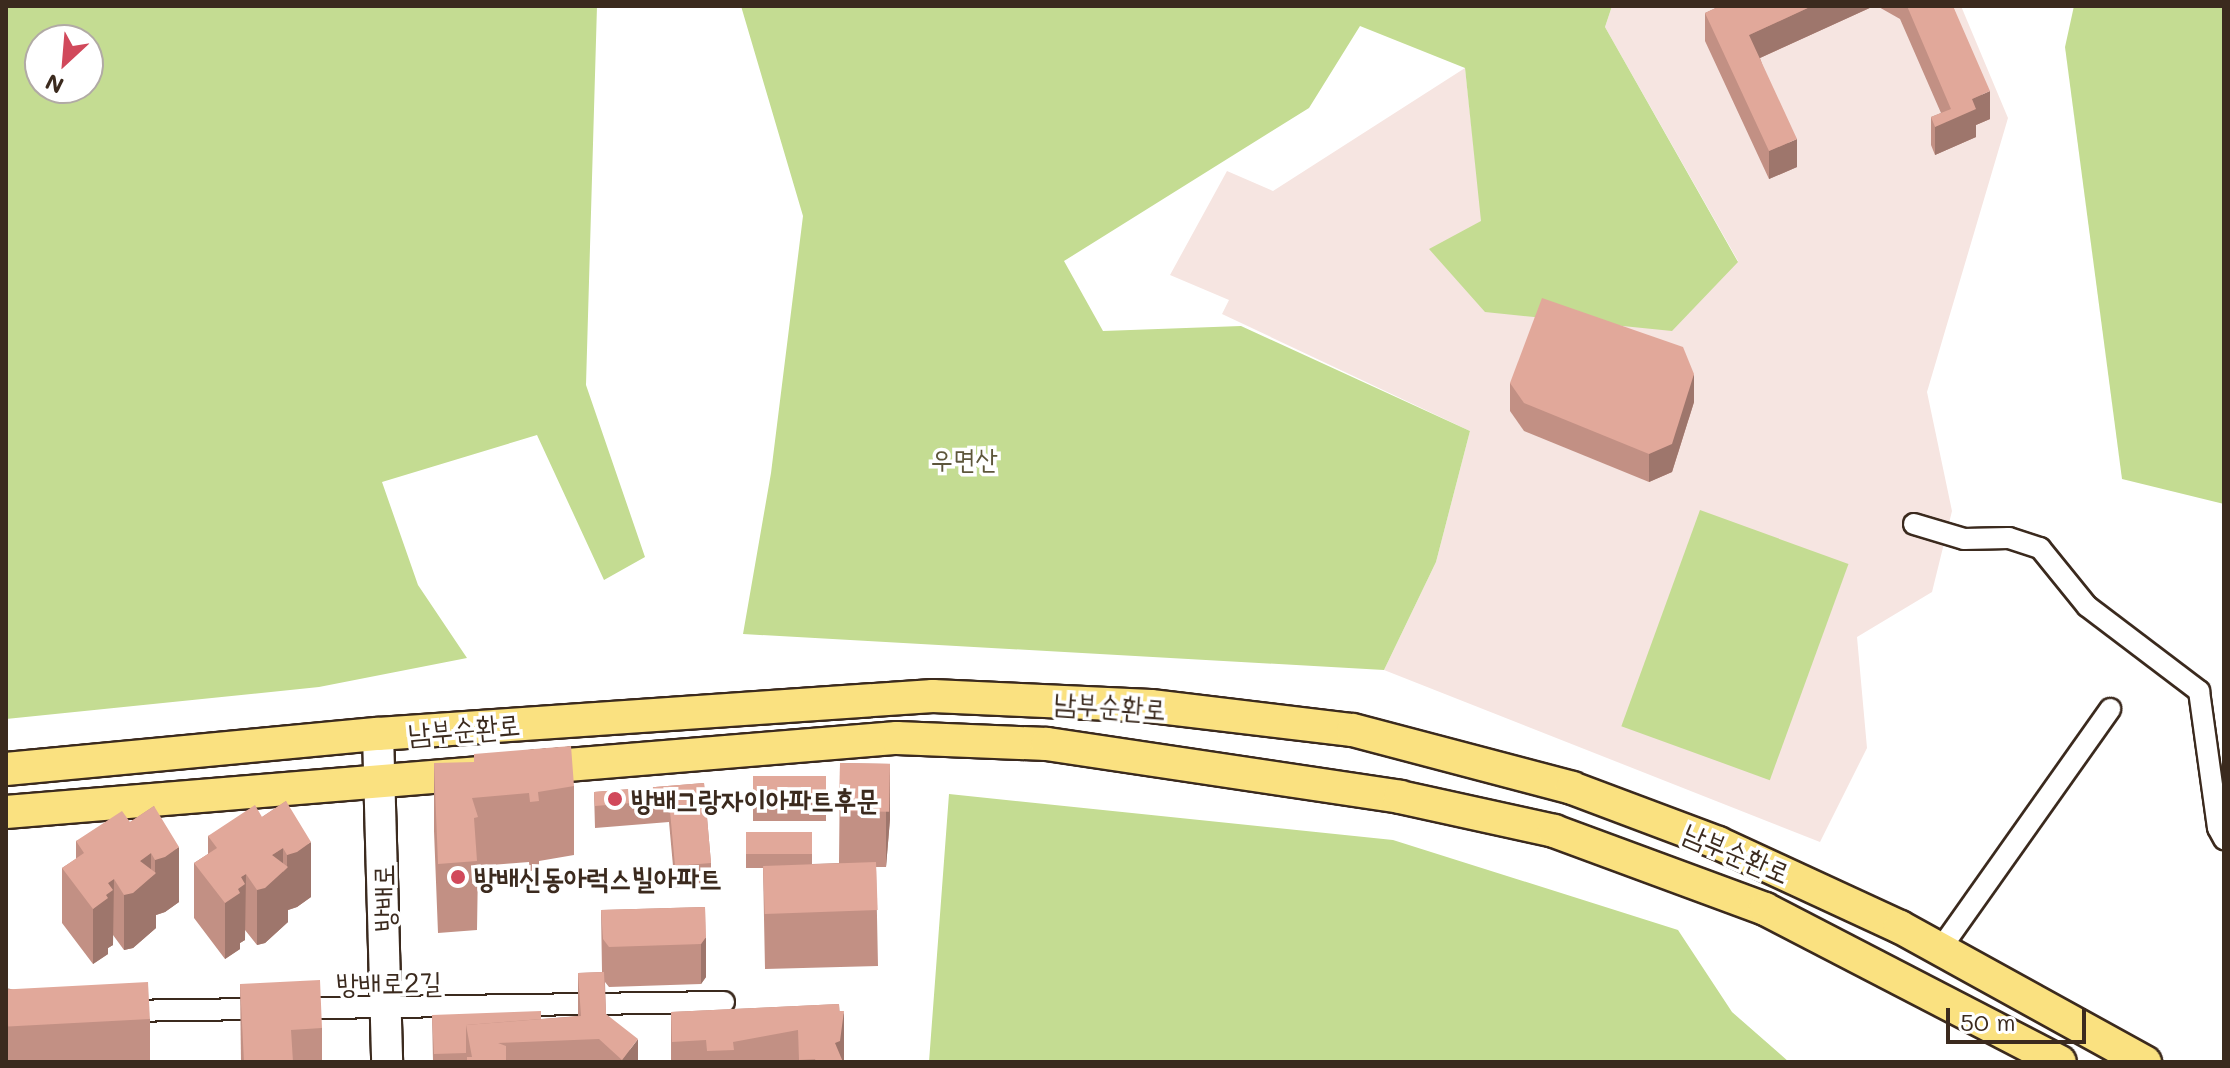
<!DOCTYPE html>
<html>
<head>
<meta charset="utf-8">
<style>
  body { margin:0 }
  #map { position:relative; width:2230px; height:1068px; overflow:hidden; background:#fff; font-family:Mali,"Poor Story",sans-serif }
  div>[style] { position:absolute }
  .built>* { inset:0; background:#f6e5e1 }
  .green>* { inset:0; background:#c4dc92; transform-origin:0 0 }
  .roads { filter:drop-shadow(2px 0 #3b2a1e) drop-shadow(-2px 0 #3b2a1e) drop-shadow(0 2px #3b2a1e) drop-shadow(0 -2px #3b2a1e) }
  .street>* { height:20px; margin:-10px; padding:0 10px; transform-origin:10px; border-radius:10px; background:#fff }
  .secondary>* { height:30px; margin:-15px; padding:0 15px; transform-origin:15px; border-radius:15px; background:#fff }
  .primary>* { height:32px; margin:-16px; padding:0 16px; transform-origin:16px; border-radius:16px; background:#fae180 }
  .wall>* { inset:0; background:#c29084; transform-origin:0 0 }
  .shaded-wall>* { inset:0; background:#9e766c }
  .building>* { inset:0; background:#e1a89a; transform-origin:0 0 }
  .dots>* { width:22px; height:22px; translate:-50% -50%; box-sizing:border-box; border:4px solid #fff; border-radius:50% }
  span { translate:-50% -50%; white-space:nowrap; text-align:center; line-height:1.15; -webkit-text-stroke:7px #fff; paint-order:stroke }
  .park-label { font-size:28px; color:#5d563b }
  .street-label { font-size:28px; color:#3b2a1e }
  .poi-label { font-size:28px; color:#3b2a1e; font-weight:700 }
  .left { translate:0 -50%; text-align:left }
  .frame { position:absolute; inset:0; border:8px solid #3b2a1e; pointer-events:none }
  .north { position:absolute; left:24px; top:24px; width:80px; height:80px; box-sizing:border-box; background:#fff; border:2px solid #b1aaa5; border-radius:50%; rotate:206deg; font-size:22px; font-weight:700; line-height:32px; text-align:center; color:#3b2a1e }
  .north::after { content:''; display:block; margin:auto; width:28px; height:36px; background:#d1495b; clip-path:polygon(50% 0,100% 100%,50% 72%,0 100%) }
  .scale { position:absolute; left:1946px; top:1008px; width:140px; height:36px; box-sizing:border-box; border:4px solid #3b2a1e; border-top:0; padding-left:10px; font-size:24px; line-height:28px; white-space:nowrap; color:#3b2a1e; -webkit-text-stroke:6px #fff; paint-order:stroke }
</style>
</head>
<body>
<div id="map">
  <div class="built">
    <i style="clip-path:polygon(1612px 6px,1961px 6px,2008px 118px,1927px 392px,1952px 511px,1932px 592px,1857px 637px,1867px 748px,1820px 842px,1384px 670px,1436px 562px,1470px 431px,1222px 314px,1229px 300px,1170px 275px,1227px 171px,1273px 191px,1465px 68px,1482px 221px,1738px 261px,1605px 27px)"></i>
  </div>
  <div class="green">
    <i style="clip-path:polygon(evenodd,6px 6px,597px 6px,586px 385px,645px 557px,604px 580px,537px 435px,382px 482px,418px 585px,467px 658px,319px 687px,6px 719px,6px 6px,40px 40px,88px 40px,88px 88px,40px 88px,40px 40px)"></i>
    <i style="clip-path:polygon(741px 6px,1612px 6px,1605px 27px,1738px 262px,1672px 331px,1485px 312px,1429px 249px,1481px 221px,1465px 68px,1360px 26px,1309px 108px,1064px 261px,1103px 331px,1241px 326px,1470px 431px,1436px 562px,1384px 670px,743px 634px,771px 473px,803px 216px)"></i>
    <i style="clip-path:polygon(2074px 6px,2224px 6px,2224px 504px,2122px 479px,2065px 47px)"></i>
    <i style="left:1700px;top:510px;width:158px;height:230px;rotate:20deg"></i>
    <i style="clip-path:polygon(949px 794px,1393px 840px,1678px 930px,1732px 1012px,1789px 1062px,929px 1062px)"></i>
  </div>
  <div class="roads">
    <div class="street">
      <i style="left:1914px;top:524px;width:52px;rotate:16.7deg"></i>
      <i style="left:1964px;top:539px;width:45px;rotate:-1.3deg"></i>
      <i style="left:2009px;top:538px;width:33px;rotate:18deg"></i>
      <i style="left:2040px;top:548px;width:75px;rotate:51deg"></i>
      <i style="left:2087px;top:606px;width:141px;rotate:37.2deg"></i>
      <i style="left:2199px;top:691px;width:138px;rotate:82.1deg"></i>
      <i style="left:2218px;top:828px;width:13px;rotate:61deg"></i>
      <i style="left:1941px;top:948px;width:293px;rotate:-54.7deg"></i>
      <i style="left:122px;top:1011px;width:602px;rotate:-0.86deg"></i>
    </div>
    <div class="secondary">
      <i style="left:378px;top:734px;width:328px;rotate:88.4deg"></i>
    </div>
    <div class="primary">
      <i style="left:531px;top:768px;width:367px;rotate:-4.7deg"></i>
      <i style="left:897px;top:738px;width:150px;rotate:2.3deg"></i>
      <i style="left:1047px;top:744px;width:357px;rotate:8.5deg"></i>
      <i style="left:1400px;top:797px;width:158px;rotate:12.4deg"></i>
      <i style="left:1554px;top:831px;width:225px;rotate:20.3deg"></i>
      <i style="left:1765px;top:909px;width:332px;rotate:27.4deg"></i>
      <i style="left:6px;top:769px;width:374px;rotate:-5.4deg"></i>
      <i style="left:378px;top:734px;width:556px;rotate:-3.92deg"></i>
      <i style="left:933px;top:696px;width:218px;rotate:2.6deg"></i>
      <i style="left:1151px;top:706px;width:203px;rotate:6.8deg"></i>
      <i style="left:1353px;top:730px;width:227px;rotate:14.8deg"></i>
      <i style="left:1572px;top:788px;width:156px;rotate:20.6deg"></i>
      <i style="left:1718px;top:843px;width:200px;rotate:24.8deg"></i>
      <i style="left:1900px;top:927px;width:280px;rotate:28.9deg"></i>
      <i style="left:6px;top:812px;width:473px;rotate:-4.7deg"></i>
    </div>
  </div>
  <div class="wall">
    <i style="clip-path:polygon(1720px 6px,1874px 6px,1760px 58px,1797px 167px,1769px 179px,1705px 41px,1705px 13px)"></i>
    <i style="clip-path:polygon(1877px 6px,1953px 6px,1990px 119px,1976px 125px,1976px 137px,1935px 155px,1931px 145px,1931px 117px,1941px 113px,1900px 19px)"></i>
    <i style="clip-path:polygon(1510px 383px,1694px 402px,1672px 472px,1649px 482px,1524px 431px,1510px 411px)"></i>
    <i style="clip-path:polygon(434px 763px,574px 786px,574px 855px,539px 861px,539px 870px,530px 871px,529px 862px,478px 866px,477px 930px,438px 933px,434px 831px)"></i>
    <i style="clip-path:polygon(840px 763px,890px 764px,890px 819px,886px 867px,876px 867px,878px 966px,765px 969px,763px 868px,746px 868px,746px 832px,812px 832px,812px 864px,839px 863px)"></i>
    <i style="left:753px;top:776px;width:73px;height:45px"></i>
    <i style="clip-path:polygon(704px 783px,711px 863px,711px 884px,675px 888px,669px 822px,595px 828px,594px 792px)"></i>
    <i style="clip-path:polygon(286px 801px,311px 897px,297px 907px,288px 910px,288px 922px,265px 943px,257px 945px,245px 930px,245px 940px,240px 943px,240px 949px,225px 959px,194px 918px,194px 863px,208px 854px,208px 836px,262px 817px)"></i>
    <i style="clip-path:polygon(154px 806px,179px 902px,165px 912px,156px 915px,156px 928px,133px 948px,124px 950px,113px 935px,113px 945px,108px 948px,108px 954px,93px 964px,62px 923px,62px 868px,76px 859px,76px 841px,130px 822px)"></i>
    <i style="clip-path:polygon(705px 907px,706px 977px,701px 984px,609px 987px,605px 982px,606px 1014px,638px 1062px,433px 1062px,432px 1015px,541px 1019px,578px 1016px,578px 973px,602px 972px,601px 910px)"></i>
    <i style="clip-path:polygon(240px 984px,322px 1028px,322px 1062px,241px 1062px)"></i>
    <i style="clip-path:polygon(6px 988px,150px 1019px,150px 1062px,6px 1062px)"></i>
    <i style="clip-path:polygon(839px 1004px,844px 1062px,671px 1062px,671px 1012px)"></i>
  </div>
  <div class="shaded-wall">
    <i style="clip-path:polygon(1812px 6px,1874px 6px,1749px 63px,1749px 35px)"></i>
    <i style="clip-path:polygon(1990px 91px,1990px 119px,1976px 125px,1976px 137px,1935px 155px,1935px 127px,1972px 99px)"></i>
    <i style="clip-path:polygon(1797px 139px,1797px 167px,1769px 179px,1769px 151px)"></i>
    <i style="clip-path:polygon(1694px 374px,1694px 402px,1672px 472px,1649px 482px,1649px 454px)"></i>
    <i style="clip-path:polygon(890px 764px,890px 819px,886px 867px,886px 812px)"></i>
    <i style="clip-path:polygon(311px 842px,311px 897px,297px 907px,288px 910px,288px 922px,265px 943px,257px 945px,257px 890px,272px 855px,283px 848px,283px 872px,287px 868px,287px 855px)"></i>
    <i style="clip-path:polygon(179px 847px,179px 902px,165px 912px,156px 915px,156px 928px,133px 948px,124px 950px,124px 895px,140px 861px,151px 853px,151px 877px,155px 874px,155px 860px)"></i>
    <i style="clip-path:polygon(246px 874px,245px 940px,240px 943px,240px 949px,225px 959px,225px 903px,238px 889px,241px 877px)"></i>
    <i style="clip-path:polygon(114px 879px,113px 945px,108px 948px,108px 954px,93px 964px,93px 909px,106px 895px,108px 883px)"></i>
    <i style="clip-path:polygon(706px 937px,706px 977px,701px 984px,701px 944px)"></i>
    <i style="clip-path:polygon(844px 1011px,844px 1062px,835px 1062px,835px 1043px)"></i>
    <i style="clip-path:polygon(638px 1039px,638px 1062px,622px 1062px,622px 1060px)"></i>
  </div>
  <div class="building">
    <i style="clip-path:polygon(1720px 6px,1812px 6px,1749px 35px,1797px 139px,1769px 151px,1705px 13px)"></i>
    <i style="clip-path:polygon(1907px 6px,1953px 6px,1990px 91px,1972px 99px,1976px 109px,1935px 127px,1931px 117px,1951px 109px)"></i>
    <i style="clip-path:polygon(1542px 298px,1683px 347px,1694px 374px,1672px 444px,1649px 454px,1524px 403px,1510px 383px)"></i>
    <i style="clip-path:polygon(571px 746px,574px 786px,538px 792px,539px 801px,530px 802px,529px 793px,472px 798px,478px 817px,474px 818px,477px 861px,438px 864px,434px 763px,474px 762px,474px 754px)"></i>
    <i style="left:840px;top:763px;width:50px;height:48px;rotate:1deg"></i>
    <i style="left:753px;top:776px;width:73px;height:24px"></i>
    <i style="clip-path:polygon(704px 783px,711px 863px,675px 866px,669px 800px,595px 806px,594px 792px)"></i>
    <i style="clip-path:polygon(286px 801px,311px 842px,297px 852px,287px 855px,283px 848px,272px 855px,288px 867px,265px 888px,257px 890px,246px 874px,241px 877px,245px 884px,238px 889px,240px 893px,225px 903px,194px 863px,217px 848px,208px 836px,255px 805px,262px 817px)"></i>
    <i style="clip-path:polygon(154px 806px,179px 847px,165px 857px,155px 860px,151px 853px,140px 861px,156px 873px,133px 893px,124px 895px,114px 879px,108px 883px,113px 890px,106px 895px,108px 898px,93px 909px,62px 868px,84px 853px,76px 841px,122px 811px,130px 822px)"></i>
    <i style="left:746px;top:832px;width:66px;height:22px"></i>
    <i style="left:876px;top:862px;width:48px;height:113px;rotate:88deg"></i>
    <i style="clip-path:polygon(705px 907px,706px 937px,701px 944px,609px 947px,603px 939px,601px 910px)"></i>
    <i style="clip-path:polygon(604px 972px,606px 1014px,638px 1039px,622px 1060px,599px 1039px,498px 1043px,506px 1046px,506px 1062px,467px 1062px,467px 1057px,472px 1057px,466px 1025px,581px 1016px,578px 973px)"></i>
    <i style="clip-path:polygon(320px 980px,322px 1028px,291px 1030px,293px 1062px,244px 1062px,240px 984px)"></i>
    <i style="left:148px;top:982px;width:37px;height:142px;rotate:87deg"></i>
    <i style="clip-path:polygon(839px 1004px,839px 1011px,844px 1011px,840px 1041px,835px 1043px,843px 1062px,816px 1062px,815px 1059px,799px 1060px,798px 1030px,733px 1042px,734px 1050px,707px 1051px,706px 1040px,672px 1042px,671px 1012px)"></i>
    <i style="clip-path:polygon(541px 1011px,541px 1019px,466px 1025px,466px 1053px,434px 1054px,432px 1015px)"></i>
  </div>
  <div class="dots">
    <i style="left:615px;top:799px;background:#d1495b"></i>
    <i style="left:458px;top:877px;background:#d1495b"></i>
  </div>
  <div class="park-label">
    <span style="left:964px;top:458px">우면산</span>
  </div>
  <div class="street-label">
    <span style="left:1110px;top:705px;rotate:4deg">남부순환로</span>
    <span style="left:464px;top:728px;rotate:-5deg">남부순환로</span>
    <span style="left:1737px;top:852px;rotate:23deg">남부순환로</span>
    <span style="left:383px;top:898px;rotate:-91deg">방배로</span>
    <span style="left:389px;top:982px;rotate:-1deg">방배로2길</span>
  </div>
  <div class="poi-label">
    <span class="left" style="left:631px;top:799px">방배그랑자이아파트후문</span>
    <span class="left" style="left:474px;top:877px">방배신동아럭스빌아파트</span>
  </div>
  <div class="frame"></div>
  <div class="north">N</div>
  <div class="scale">50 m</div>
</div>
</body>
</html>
